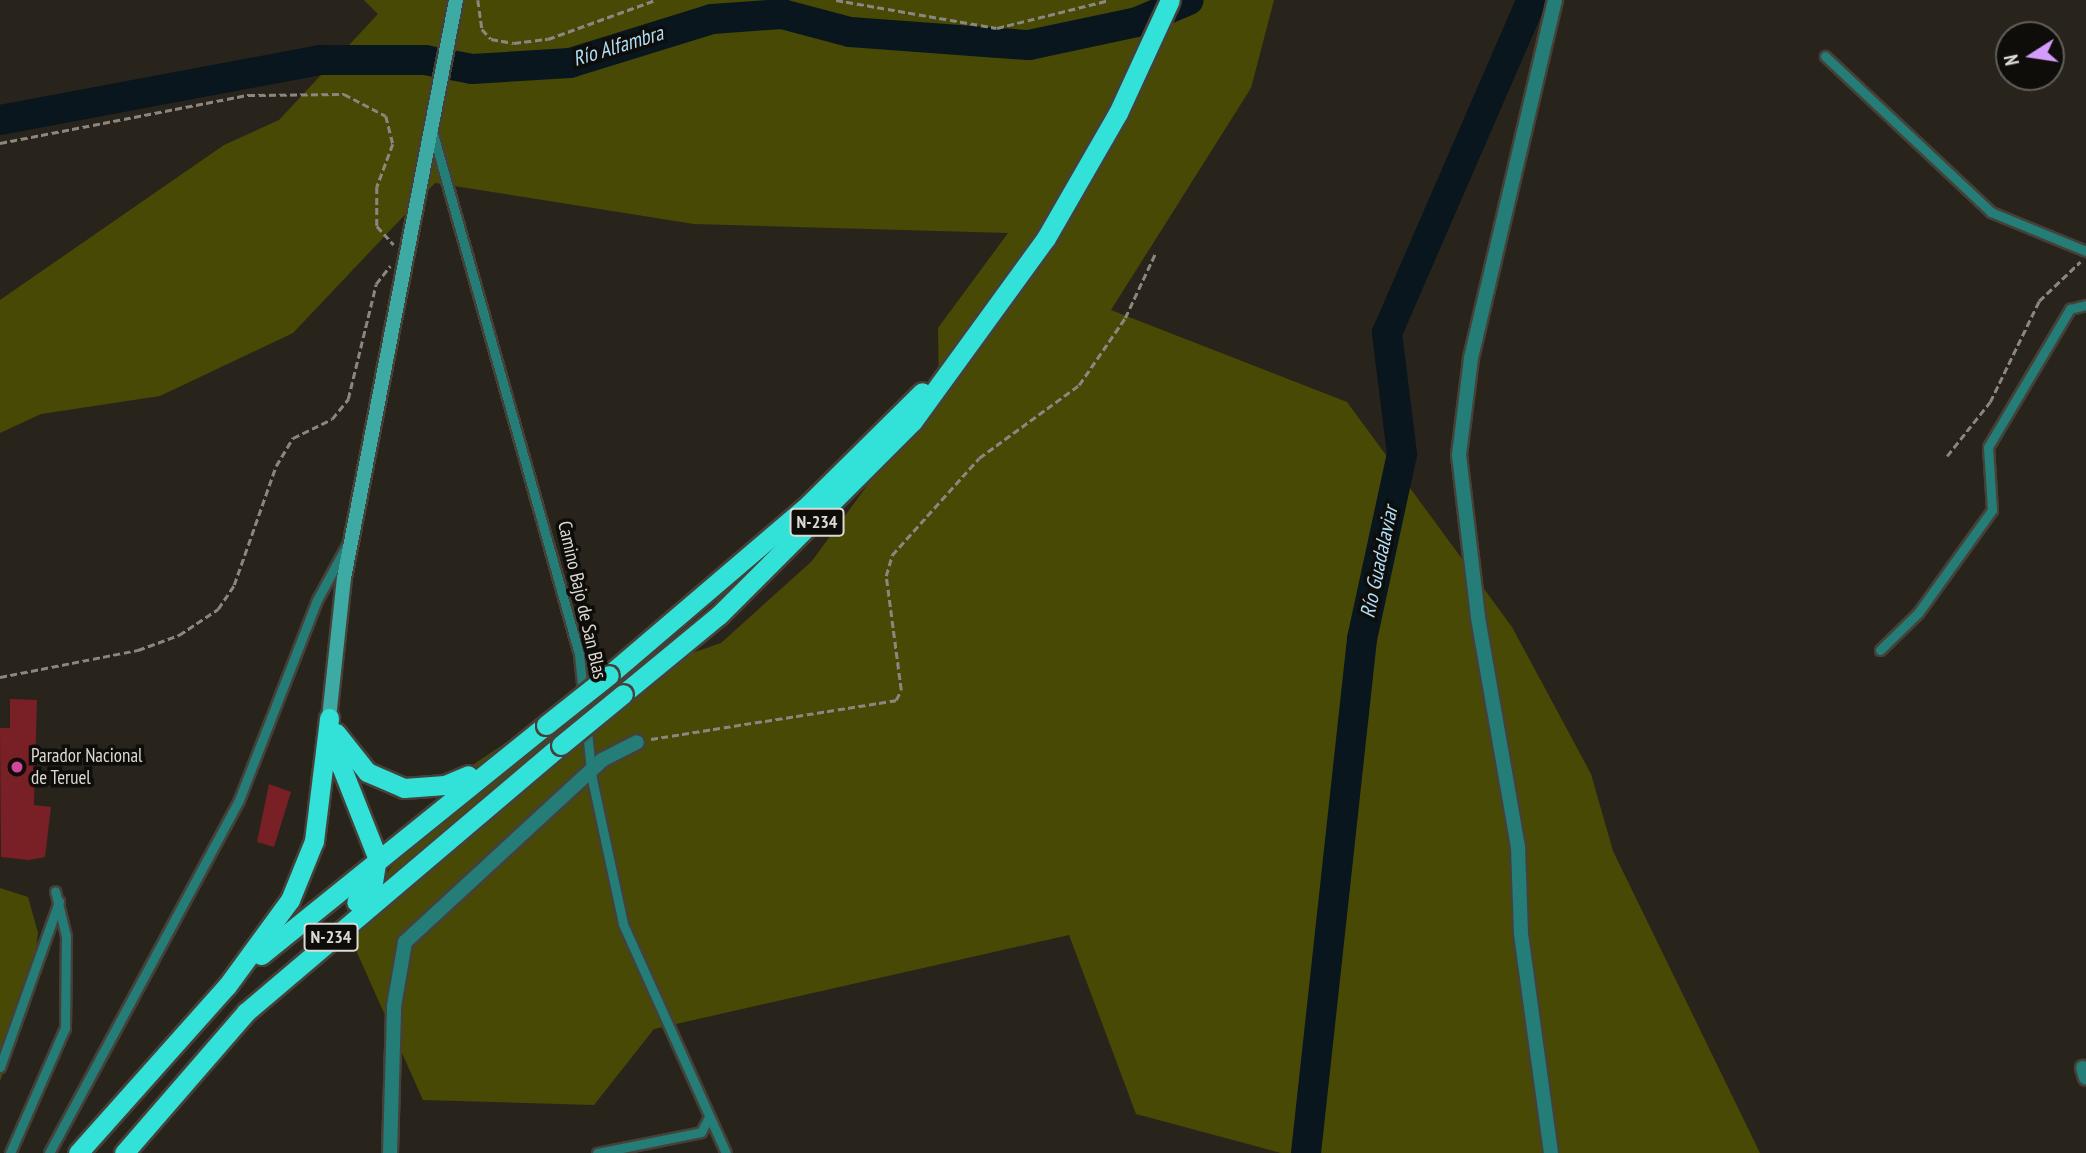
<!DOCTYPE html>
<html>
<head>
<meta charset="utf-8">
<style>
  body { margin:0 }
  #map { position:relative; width:2086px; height:1153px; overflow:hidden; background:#28241b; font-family:"PT Sans Narrow",sans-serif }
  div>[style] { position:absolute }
  .green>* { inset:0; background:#484905 }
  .river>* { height:30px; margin:-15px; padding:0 15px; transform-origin:15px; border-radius:15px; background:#09161d }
  .building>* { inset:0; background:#782026 }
  .path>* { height:2.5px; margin-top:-1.25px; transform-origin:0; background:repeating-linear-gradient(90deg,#8b8780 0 7px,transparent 0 10.5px) }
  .roads { filter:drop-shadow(2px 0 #454139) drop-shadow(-2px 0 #454139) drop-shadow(0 2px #454139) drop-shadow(0 -2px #454139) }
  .service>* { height:9px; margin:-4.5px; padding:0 4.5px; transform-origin:4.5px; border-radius:4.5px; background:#247d77 }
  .minor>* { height:14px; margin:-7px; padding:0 7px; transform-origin:7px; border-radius:7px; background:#247d77 }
  .tertiary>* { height:14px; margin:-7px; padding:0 7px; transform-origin:7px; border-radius:7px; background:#247d77 }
  .secondary>* { height:14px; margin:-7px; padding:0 7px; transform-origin:7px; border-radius:7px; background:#3daba4 }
  .trunk>* { height:19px; margin:-9.5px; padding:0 9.5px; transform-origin:9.5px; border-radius:9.5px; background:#32e2d8 }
  .bridges { filter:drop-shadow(2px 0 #454139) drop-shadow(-2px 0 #454139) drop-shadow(0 2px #454139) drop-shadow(0 -2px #454139) }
  .trunk-bridge>* { height:19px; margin:-9.5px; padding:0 9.5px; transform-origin:9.5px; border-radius:9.5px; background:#32e2d8 }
  .dots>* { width:19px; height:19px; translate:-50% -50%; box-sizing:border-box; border:4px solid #0f0d0a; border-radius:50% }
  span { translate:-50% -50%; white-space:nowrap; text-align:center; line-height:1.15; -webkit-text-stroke:7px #0f0d0a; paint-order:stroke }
  .shield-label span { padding:2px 5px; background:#0f0d0a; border:2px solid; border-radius:5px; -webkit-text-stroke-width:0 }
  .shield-label { font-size:18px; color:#dddad4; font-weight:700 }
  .street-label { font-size:19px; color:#dddad4 }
  .poi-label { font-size:19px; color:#dddad4 }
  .left { translate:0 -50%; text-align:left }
  .water-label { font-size:21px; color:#b0ddf8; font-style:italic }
  .north { position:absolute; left:1995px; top:21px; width:70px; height:70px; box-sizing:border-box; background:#0f0d0a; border:2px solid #615f5b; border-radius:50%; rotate:258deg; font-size:19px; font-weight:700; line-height:28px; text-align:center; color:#dddad4 }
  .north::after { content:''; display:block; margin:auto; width:24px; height:32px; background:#d39cfc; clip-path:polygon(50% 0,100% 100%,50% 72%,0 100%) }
</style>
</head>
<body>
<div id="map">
  <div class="green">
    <i style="clip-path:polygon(364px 0,1274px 0,1251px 88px,1111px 310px,1347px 402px,1512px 627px,1591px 774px,1613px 851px,1760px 1153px,1281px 1153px,1136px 1114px,1069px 935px,654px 1029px,594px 1105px,423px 1100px,346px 928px,462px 772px,585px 690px,721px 643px,812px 561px,939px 387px,938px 328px,1008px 233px,694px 224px,435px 183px,293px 333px,160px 396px,41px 414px,0 433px,0 300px,224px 145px,279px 120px,378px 14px)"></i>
    <i style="clip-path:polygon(0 888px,28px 897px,38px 933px,29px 1009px,0 1081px)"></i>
  </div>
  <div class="river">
    <i style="left:0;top:120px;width:327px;rotate:-10.6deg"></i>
    <i style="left:321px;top:60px;width:104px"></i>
    <i style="left:425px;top:60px;width:48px;rotate:10.8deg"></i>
    <i style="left:472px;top:69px;width:98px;rotate:-3.5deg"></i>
    <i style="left:570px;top:63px;width:149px;rotate:-17.2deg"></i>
    <i style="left:712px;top:19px;width:70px;rotate:-4.1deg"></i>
    <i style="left:782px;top:14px;width:70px;rotate:14.8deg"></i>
    <i style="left:850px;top:32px;width:179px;rotate:4.2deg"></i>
    <i style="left:1029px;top:45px;width:110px;rotate:-12deg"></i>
    <i style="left:1137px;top:22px;width:56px;rotate:-22.9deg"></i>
    <i style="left:1306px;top:1153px;width:517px;rotate:-83.78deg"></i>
    <i style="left:1362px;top:639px;width:189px;rotate:-77.8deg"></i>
    <i style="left:1402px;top:454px;width:122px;rotate:-97.1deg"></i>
    <i style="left:1387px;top:333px;width:363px;rotate:-66.5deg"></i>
  </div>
  <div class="building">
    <i style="clip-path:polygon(10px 699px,37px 700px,34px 805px,51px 807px,45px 857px,29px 860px,1px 857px,0 728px,10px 728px)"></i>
    <i style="clip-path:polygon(269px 784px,291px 792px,274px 847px,257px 842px)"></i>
  </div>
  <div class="path">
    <i style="left:478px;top:0;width:29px;rotate:82deg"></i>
    <i style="left:482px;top:29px;width:13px;rotate:48deg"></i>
    <i style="left:491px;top:39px;width:23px;rotate:10deg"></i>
    <i style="left:514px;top:43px;width:34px;rotate:-7deg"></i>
    <i style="left:548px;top:39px;width:114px;rotate:-20deg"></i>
    <i style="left:836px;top:0;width:163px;rotate:9.9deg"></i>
    <i style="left:997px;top:28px;width:115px;rotate:-14deg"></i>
    <i style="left:0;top:143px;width:253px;rotate:-11deg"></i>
    <i style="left:248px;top:95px;width:96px;rotate:-0.6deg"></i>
    <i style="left:344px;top:94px;width:47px;rotate:27.6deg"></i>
    <i style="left:386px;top:116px;width:29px;rotate:76deg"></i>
    <i style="left:393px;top:144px;width:46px;rotate:110.4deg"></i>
    <i style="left:377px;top:187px;width:39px;rotate:90deg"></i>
    <i style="left:377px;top:226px;width:25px;rotate:48deg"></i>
    <i style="left:1947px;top:456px;width:69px;rotate:-51.5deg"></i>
    <i style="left:1990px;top:402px;width:112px;rotate:-64.1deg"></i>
    <i style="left:2039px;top:301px;width:57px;rotate:-43.6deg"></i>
    <i style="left:0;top:677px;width:141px;rotate:-11.1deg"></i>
    <i style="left:138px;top:650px;width:44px;rotate:-20.1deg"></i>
    <i style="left:179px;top:635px;width:47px;rotate:-33.7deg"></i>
    <i style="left:218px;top:609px;width:29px;rotate:-56deg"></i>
    <i style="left:234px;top:585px;width:126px;rotate:-70.6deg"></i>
    <i style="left:276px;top:466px;width:33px;rotate:-59deg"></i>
    <i style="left:293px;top:438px;width:43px;rotate:-26deg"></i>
    <i style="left:332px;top:419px;width:26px;rotate:-51deg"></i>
    <i style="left:348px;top:399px;width:118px;rotate:-76.3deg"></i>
    <i style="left:376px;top:284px;width:23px;rotate:-52deg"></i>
    <i style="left:651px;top:739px;width:248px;rotate:-9deg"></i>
    <i style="left:896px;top:700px;width:11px;rotate:-63deg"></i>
    <i style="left:901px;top:690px;width:115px;rotate:-97.5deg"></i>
    <i style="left:886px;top:576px;width:22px;rotate:-74deg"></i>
    <i style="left:892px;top:555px;width:130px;rotate:-48.1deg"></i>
    <i style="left:979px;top:458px;width:124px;rotate:-36.1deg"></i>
    <i style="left:1079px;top:385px;width:81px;rotate:-55.5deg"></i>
    <i style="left:1125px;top:318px;width:71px;rotate:-64.9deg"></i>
  </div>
  <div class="roads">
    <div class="service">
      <i style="left:1825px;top:56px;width:228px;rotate:43.2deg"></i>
      <i style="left:1991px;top:212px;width:103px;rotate:22.3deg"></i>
      <i style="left:432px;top:130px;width:544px;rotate:74.33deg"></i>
      <i style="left:579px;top:654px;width:126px;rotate:84.1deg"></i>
      <i style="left:592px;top:779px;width:148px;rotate:77.9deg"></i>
      <i style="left:623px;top:924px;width:251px;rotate:65.8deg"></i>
      <i style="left:1880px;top:650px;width:53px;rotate:-44.2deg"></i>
      <i style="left:1918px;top:613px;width:127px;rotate:-54.3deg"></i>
      <i style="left:1992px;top:510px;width:63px;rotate:-93.6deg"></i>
      <i style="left:1988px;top:447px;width:161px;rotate:-59.3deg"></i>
      <i style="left:2070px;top:309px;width:16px;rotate:-14deg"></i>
      <i style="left:0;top:1067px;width:176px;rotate:-70.4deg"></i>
      <i style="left:10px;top:1153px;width:137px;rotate:-66.3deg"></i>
      <i style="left:65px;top:1028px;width:92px;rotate:-89.4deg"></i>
      <i style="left:66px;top:936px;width:46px;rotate:-103.7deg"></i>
      <i style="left:49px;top:1153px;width:401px;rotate:-61.7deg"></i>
      <i style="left:239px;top:800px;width:215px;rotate:-68.7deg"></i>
      <i style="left:317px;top:600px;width:63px;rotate:-61.4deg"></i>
      <i style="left:597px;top:1153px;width:106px;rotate:-11.4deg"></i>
      <i style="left:701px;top:1132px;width:17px;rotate:-62deg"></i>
    </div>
    <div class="minor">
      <i style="left:2083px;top:1068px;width:10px;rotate:73deg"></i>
      <i style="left:390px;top:1153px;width:147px;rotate:-88.4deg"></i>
      <i style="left:394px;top:1006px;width:65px;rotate:-80.2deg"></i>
      <i style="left:405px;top:942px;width:268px;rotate:-42.7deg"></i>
      <i style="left:602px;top:760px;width:39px;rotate:-27deg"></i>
    </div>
    <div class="tertiary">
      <i style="left:1551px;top:1153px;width:222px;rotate:-97.8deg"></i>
      <i style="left:1521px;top:933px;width:86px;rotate:-92deg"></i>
      <i style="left:1518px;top:847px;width:233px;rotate:-99.9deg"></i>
      <i style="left:1478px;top:617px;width:163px;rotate:-96.7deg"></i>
      <i style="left:1459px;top:455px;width:98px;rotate:-82.9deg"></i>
      <i style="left:1471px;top:358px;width:368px;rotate:-76.8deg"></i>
    </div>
    <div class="secondary">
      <i style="left:329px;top:718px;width:141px;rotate:-83.9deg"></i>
      <i style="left:344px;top:578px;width:589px;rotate:-79.03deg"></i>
    </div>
    <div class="trunk">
      <i style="left:609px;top:675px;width:263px;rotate:-40.5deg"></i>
      <i style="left:809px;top:504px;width:159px;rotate:-44.7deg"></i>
      <i style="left:623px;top:694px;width:124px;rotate:-39.5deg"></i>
      <i style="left:719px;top:615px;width:274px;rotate:-45deg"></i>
      <i style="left:913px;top:421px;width:226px;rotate:-54deg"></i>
      <i style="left:1046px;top:238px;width:144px;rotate:-60.1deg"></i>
      <i style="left:1118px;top:113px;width:124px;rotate:-65.3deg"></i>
      <i style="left:336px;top:733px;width:50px;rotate:51.5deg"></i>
      <i style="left:367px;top:772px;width:40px;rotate:23.4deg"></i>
      <i style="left:404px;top:788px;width:41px;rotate:-4.2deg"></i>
      <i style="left:445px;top:785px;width:25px;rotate:-23deg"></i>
      <i style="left:337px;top:735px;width:31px;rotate:83deg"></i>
      <i style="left:341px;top:766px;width:98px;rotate:68.4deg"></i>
      <i style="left:377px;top:857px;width:25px;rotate:99deg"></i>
      <i style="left:373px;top:882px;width:26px;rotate:130deg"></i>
      <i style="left:261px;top:955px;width:366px;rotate:-38.9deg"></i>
      <i style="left:78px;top:1153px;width:224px;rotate:-48.3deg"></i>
      <i style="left:227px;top:986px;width:107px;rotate:-53.8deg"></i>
      <i style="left:290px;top:900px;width:64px;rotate:-67.9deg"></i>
      <i style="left:314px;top:841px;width:124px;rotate:-83deg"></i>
      <i style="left:124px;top:1153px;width:186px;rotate:-49.1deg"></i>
      <i style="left:246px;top:1012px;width:413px;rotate:-40.3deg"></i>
    </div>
  </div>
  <div class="bridges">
    <div class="trunk-bridge">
      <i style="left:546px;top:725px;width:80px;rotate:-38.4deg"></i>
      <i style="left:561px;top:745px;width:80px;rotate:-39.4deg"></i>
    </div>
  </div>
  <div class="dots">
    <i style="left:17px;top:767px;background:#d1479c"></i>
  </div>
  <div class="shield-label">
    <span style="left:817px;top:522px">N-234</span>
    <span style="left:331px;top:937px">N-234</span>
  </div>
  <div class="street-label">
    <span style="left:582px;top:600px;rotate:77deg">Camino Bajo de San Blas</span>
  </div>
  <div class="poi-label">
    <span class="left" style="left:31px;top:767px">Parador Nacional<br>de Teruel</span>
  </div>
  <div class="water-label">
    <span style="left:618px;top:46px;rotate:-17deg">Río Alfambra</span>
    <span style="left:1379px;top:562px;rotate:-78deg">Río Guadalaviar</span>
  </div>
  <div class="north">N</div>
</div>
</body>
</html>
